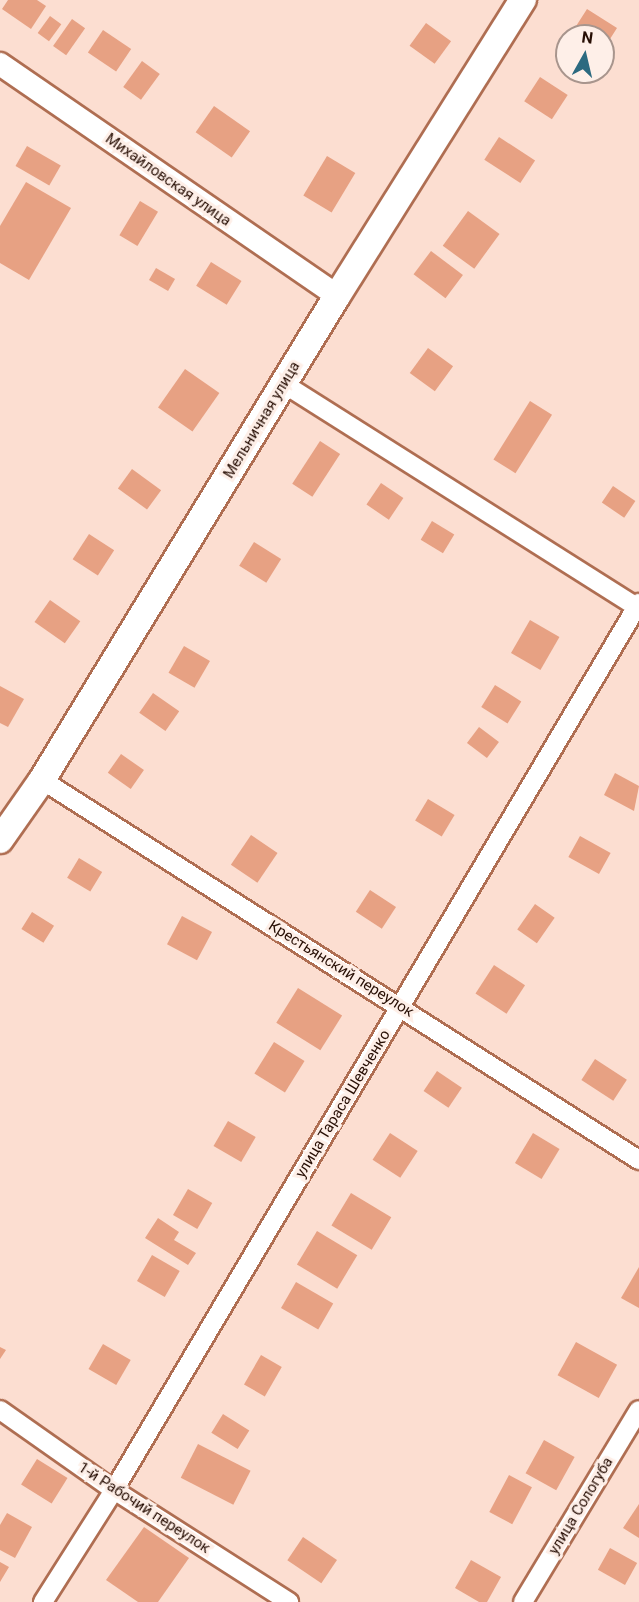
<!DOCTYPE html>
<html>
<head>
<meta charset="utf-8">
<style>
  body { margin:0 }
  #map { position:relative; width:639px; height:1602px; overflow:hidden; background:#fcded1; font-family:Roboto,sans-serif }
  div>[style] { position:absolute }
  .building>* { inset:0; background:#e7a183; transform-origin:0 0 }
  .roads { filter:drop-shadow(2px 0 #af6e52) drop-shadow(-2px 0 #af6e52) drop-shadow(0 2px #af6e52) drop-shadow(0 -2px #af6e52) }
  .minor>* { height:18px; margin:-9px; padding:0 9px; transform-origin:9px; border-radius:9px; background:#fff }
  .tertiary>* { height:22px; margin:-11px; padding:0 11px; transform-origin:11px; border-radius:11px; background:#fff }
  .secondary>* { height:26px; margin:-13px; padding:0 13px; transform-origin:13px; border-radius:13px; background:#fff }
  span { translate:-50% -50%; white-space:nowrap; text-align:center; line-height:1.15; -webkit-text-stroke:6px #feefe8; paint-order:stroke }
  .street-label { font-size:15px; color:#270e04 }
  .north { position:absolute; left:555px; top:24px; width:60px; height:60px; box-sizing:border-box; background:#feefe8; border:2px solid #a8958d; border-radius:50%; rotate:8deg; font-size:16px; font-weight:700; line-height:24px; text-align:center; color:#270e04 }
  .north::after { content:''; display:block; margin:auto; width:21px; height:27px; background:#2c6a80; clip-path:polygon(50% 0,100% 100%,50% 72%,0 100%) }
</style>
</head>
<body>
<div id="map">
  <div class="building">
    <i style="clip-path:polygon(8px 0,37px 0,46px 6px,31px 29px,2px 9px)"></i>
    <i style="clip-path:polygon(587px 9px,617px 28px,603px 50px,603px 36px,571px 34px)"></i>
    <i style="left:50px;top:16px;width:14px;height:21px;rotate:36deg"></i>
    <i style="left:72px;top:19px;width:16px;height:33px;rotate:35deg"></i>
    <i style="left:426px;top:23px;width:31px;height:28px;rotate:36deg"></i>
    <i style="left:103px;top:30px;width:34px;height:27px;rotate:34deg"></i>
    <i style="left:142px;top:61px;width:22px;height:32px;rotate:36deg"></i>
    <i style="left:540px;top:77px;width:33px;height:29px;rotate:33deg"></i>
    <i style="left:214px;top:106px;width:44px;height:32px;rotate:35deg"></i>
    <i style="left:499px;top:137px;width:43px;height:27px;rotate:33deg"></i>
    <i style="left:27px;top:146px;width:39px;height:23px;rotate:30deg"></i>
    <i style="left:327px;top:156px;width:33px;height:46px;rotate:31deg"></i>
    <i style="clip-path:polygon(26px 182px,71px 208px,29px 280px,0 263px,0 226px)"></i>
    <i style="left:140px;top:201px;width:21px;height:40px;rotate:31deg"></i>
    <i style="left:468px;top:211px;width:39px;height:43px;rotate:36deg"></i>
    <i style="left:431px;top:251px;width:40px;height:29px;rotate:37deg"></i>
    <i style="left:211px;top:262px;width:36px;height:28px;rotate:32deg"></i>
    <i style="left:156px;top:268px;width:22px;height:14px;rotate:30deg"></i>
    <i style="left:428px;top:348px;width:31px;height:31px;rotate:36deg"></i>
    <i style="left:185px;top:369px;width:42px;height:47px;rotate:35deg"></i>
    <i style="left:530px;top:401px;width:26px;height:69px;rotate:32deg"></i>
    <i style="left:320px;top:441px;width:24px;height:51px;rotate:33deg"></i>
    <i style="left:132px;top:469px;width:36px;height:24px;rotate:36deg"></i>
    <i style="left:381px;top:483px;width:27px;height:26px;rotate:34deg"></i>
    <i style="left:613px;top:486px;width:27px;height:20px;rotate:34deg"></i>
    <i style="left:432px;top:521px;width:26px;height:22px;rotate:31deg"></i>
    <i style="left:89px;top:534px;width:30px;height:30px;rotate:33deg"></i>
    <i style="left:254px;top:542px;width:32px;height:28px;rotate:32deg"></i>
    <i style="left:50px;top:600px;width:37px;height:27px;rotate:35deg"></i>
    <i style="left:530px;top:620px;width:34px;height:38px;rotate:30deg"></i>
    <i style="left:184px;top:646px;width:30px;height:31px;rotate:30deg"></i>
    <i style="left:495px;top:685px;width:31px;height:26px;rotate:32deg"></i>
    <i style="clip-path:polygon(0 686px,24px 699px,8px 727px,0 723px)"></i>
    <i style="left:153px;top:693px;width:32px;height:24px;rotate:35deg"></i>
    <i style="left:479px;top:727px;width:25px;height:20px;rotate:37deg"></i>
    <i style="left:121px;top:754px;width:28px;height:23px;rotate:35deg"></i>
    <i style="clip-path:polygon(615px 773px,639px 786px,634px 811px,604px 795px)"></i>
    <i style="left:428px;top:799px;width:31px;height:25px;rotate:31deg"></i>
    <i style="left:251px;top:835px;width:32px;height:36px;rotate:34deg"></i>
    <i style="left:580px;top:836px;width:35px;height:24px;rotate:29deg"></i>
    <i style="left:79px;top:858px;width:27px;height:23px;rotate:31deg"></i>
    <i style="left:370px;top:890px;width:31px;height:26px;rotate:33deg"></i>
    <i style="left:535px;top:904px;width:24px;height:31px;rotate:35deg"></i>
    <i style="left:32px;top:912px;width:26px;height:20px;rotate:32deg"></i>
    <i style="left:182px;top:916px;width:34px;height:32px;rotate:28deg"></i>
    <i style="left:494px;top:965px;width:37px;height:34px;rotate:33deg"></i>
    <i style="left:298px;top:988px;width:52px;height:41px;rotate:32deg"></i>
    <i style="left:274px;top:1042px;width:36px;height:37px;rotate:32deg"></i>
    <i style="left:595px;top:1059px;width:38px;height:25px;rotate:33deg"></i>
    <i style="left:437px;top:1071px;width:30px;height:24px;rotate:34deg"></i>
    <i style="left:228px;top:1121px;width:32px;height:29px;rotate:30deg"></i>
    <i style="left:390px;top:1133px;width:33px;height:32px;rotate:33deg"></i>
    <i style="left:533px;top:1133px;width:31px;height:35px;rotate:31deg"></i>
    <i style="left:188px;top:1189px;width:28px;height:30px;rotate:30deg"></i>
    <i style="left:351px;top:1193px;width:47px;height:38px;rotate:31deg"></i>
    <i style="clip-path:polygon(158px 1218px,179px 1232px,174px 1240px,196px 1253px,188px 1265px,145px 1238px)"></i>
    <i style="left:317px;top:1231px;width:47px;height:39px;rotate:31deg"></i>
    <i style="left:152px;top:1255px;width:32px;height:30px;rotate:30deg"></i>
    <i style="clip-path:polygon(639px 1267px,639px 1308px,621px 1298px)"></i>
    <i style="left:296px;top:1282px;width:43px;height:30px;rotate:30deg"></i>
    <i style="left:576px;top:1342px;width:47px;height:38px;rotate:29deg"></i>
    <i style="left:103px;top:1344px;width:32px;height:29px;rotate:30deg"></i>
    <i style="clip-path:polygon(0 1347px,6px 1350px,0 1359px)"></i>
    <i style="left:261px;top:1355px;width:24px;height:34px;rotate:30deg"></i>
    <i style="left:223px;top:1414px;width:31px;height:22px;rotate:32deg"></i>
    <i style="left:544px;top:1440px;width:35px;height:38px;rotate:29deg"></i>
    <i style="left:198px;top:1444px;width:59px;height:38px;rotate:27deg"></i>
    <i style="left:37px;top:1459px;width:36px;height:30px;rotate:32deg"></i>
    <i style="left:509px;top:1475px;width:26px;height:42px;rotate:28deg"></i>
    <i style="clip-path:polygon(639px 1504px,639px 1538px,623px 1528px)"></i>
    <i style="clip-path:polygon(7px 1513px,32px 1527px,15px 1558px,0 1550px,0 1525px)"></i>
    <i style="clip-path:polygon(144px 1527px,189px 1558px,158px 1602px,138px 1602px,106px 1580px)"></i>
    <i style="left:303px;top:1537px;width:41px;height:28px;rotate:34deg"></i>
    <i style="left:610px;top:1548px;width:31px;height:25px;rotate:29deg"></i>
    <i style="clip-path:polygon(471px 1560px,501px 1577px,487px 1602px,479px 1602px,455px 1588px)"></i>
    <i style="clip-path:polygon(0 1562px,9px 1567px,0 1582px)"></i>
  </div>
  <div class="roads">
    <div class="minor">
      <i style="left:284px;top:384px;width:420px;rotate:32.3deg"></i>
      <i style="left:42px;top:780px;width:708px;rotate:32.48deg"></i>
      <i style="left:0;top:1410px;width:139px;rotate:35.1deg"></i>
      <i style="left:114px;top:1490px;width:208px;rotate:32.6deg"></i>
      <i style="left:43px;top:1602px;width:133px;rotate:-57.6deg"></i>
      <i style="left:114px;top:1490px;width:1031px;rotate:-59.38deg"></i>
      <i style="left:523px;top:1602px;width:224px;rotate:-58.9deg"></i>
    </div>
    <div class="tertiary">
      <i style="left:0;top:64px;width:409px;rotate:34.5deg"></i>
    </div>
    <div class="secondary">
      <i style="left:0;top:840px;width:73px;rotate:-55deg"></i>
      <i style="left:42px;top:780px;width:567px;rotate:-58.64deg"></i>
      <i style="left:337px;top:296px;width:350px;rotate:-57.9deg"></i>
    </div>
  </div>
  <div class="street-label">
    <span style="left:168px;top:180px;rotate:35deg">Михайловская улица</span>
    <span style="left:262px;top:420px;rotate:-59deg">Мельничная улица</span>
    <span style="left:341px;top:969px;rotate:32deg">Крестьянский переулок</span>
    <span style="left:343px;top:1104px;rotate:-59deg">улица Тараса Шевченко</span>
    <span style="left:581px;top:1506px;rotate:-59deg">улица Сологуба</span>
    <span style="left:144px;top:1508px;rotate:33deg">1-й Рабочий переулок</span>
  </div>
  <div class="north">N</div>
</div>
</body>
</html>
